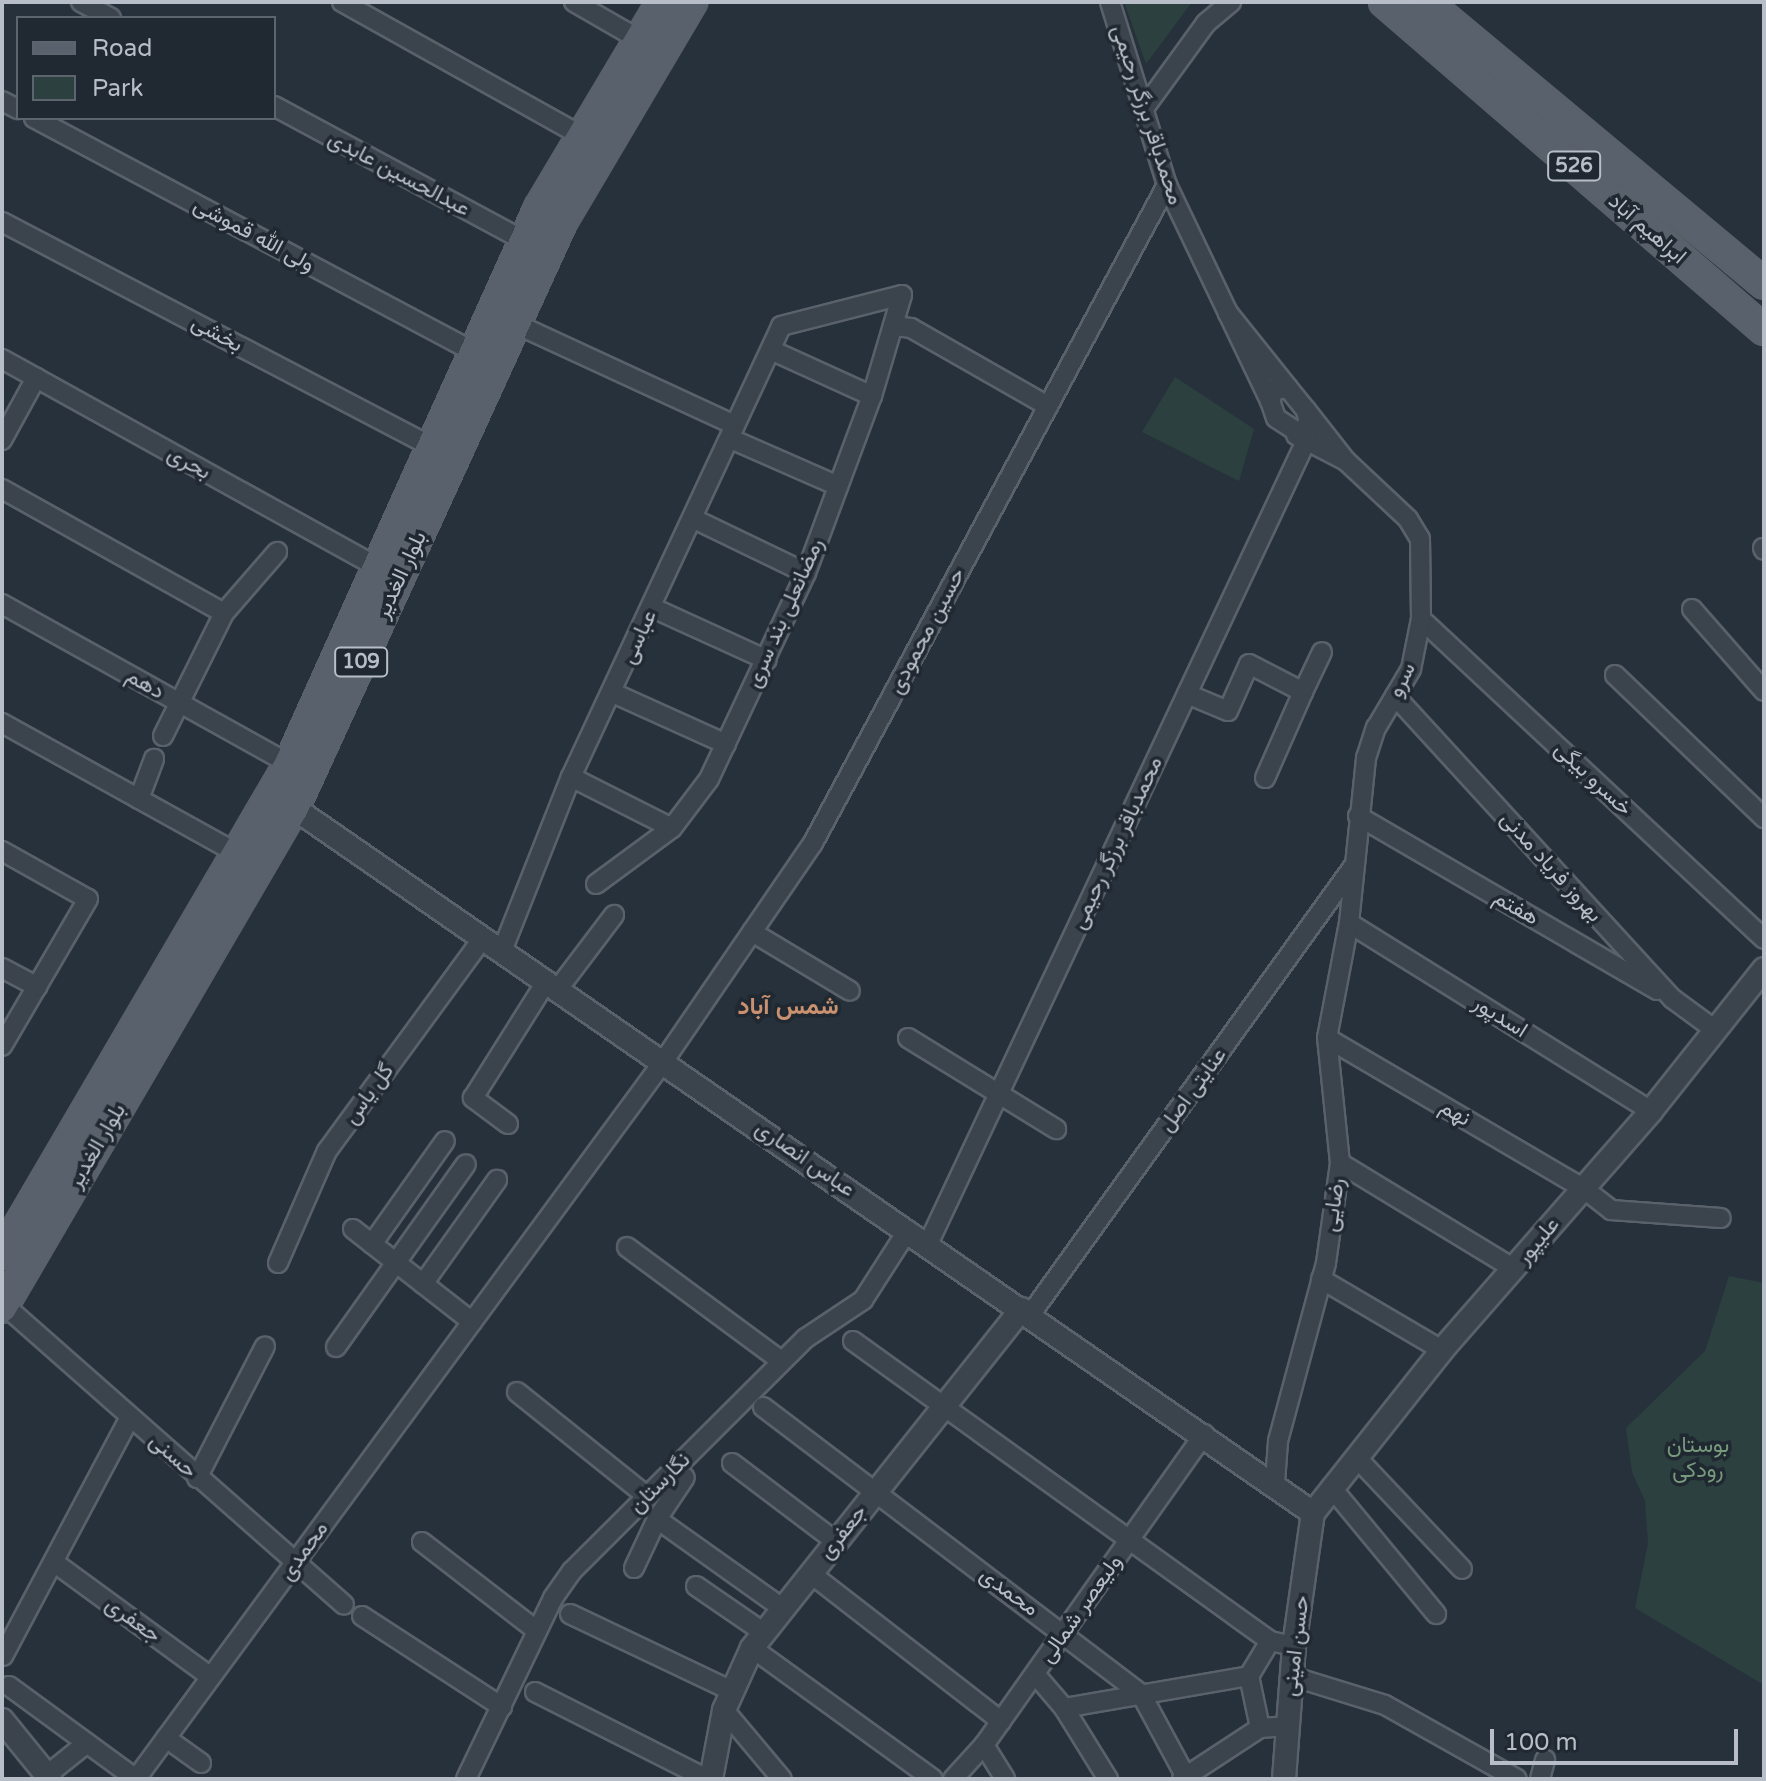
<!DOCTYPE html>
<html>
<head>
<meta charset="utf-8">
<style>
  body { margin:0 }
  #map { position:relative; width:1766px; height:1781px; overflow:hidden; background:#27313b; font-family:"Varela Round",Vazirmatn,sans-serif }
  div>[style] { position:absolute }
  .green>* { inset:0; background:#2c403f }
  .roads { filter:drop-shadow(2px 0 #59616a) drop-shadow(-2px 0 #59616a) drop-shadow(0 2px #59616a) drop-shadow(0 -2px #59616a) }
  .minor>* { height:18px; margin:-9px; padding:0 9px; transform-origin:9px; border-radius:9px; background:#3b434c }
  .tertiary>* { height:22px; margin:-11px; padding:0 11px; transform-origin:11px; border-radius:11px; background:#3b434c }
  .primary>* { height:28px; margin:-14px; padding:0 14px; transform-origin:14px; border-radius:14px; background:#59626c }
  span { translate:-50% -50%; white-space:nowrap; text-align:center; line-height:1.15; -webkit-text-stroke:7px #202831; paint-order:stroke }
  .shield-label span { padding:2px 6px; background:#202831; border:2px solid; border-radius:6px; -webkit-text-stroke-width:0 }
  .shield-label { font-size:20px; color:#b7bec7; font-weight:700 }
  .street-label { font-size:22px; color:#b7bec7 }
  .park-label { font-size:22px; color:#779a7d }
  .neighbourhood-label { font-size:24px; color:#c99170; font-weight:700 }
  .frame { position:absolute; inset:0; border:4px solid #b7bec7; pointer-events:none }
  .legend { position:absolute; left:16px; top:16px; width:260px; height:104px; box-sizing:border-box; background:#202831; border:2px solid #5c646d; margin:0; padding:10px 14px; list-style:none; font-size:24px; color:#b7bec7 }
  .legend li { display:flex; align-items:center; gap:16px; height:40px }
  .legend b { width:40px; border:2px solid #5c646d }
  .scale { position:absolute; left:1490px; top:1729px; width:248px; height:36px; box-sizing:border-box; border:4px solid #b7bec7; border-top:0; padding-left:10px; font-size:24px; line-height:28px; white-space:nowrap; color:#b7bec7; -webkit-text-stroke:6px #202831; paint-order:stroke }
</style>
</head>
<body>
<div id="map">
  <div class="green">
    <i style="clip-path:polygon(1124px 2px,1192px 2px,1146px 64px)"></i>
    <i style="clip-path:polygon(1175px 377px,1254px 429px,1239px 481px,1142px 432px)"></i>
    <i style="clip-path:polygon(1729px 1276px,1764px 1283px,1764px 1685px,1635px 1608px,1648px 1543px,1645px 1501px,1632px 1472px,1626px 1428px,1705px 1351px)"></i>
  </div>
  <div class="roads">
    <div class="minor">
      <i style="left:81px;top:2px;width:34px;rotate:28deg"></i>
      <i style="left:342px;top:2px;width:275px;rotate:29.2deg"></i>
      <i style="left:574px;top:2px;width:76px;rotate:29.9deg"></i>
      <i style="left:1110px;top:2px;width:192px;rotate:72.7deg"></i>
      <i style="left:1167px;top:185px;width:142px;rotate:64.5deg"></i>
      <i style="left:2px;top:101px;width:18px;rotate:27deg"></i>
      <i style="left:274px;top:106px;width:285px;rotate:28.3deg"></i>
      <i style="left:1145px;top:107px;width:104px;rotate:-54deg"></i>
      <i style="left:1206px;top:23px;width:33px;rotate:-40deg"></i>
      <i style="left:34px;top:118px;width:498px;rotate:28deg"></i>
      <i style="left:2px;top:222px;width:485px;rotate:27.6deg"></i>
      <i style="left:516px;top:324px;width:241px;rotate:24.8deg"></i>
      <i style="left:893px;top:326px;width:18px;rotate:6deg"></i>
      <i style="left:911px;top:328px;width:158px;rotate:29.7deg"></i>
      <i style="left:771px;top:350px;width:111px;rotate:24.5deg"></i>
      <i style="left:2px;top:359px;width:429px;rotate:29deg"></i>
      <i style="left:1288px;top:388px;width:28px;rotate:51deg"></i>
      <i style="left:1306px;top:410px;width:14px;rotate:78deg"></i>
      <i style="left:1309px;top:424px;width:13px;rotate:138deg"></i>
      <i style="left:1299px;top:433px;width:27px;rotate:-147deg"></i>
      <i style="left:1276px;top:418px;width:18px;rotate:-109deg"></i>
      <i style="left:1270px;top:401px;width:12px;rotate:-70deg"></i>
      <i style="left:1274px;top:390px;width:14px;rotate:-8deg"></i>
      <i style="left:1270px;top:401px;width:98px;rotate:-115.5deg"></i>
      <i style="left:1228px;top:313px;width:96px;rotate:51.3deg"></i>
      <i style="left:1296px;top:435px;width:56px;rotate:27.5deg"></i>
      <i style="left:1346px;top:461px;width:65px;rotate:-128.1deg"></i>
      <i style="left:731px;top:439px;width:117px;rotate:23.7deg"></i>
      <i style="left:2px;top:440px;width:71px;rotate:-61.3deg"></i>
      <i style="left:2px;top:489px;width:254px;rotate:29.2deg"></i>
      <i style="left:694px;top:519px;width:124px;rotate:25.7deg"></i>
      <i style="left:1763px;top:548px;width:2px;rotate:63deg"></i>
      <i style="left:2px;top:604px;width:329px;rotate:29.1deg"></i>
      <i style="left:653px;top:608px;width:125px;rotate:24.5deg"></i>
      <i style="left:1692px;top:609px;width:109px;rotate:48.7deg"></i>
      <i style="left:1421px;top:619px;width:469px;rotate:43deg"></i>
      <i style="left:1615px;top:675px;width:207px;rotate:43.8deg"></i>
      <i style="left:1303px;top:692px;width:44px;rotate:-64.6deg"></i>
      <i style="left:613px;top:693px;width:124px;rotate:24.3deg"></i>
      <i style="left:1187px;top:694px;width:44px;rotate:22.5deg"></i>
      <i style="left:1228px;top:711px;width:51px;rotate:-65.9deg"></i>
      <i style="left:1249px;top:664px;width:61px;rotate:27.4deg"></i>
      <i style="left:1303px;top:692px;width:94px;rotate:113.8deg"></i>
      <i style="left:1395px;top:696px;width:411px;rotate:47.5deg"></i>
      <i style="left:1673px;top:999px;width:52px;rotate:36.4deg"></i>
      <i style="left:2px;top:723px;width:270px;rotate:29deg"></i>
      <i style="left:163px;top:736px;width:137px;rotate:-63.6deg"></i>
      <i style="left:224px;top:613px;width:81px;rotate:-49deg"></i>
      <i style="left:571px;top:777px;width:113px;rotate:26.8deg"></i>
      <i style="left:139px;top:799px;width:43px;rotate:-69.4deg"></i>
      <i style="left:1358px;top:816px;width:346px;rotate:30.2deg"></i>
      <i style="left:2px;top:851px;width:98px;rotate:29.2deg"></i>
      <i style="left:88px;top:899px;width:170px;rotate:120.3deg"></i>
      <i style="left:596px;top:884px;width:94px;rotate:-36.4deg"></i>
      <i style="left:672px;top:828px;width:61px;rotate:-52.9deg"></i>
      <i style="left:709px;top:779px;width:228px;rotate:-64.8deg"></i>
      <i style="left:806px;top:573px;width:189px;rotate:-69.6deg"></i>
      <i style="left:872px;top:396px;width:105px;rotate:-73.5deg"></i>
      <i style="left:1349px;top:923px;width:356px;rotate:31.9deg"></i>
      <i style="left:752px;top:932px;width:114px;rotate:31deg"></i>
      <i style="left:502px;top:951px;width:187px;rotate:-68.4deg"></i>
      <i style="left:571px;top:777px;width:497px;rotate:-65deg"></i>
      <i style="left:781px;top:326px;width:125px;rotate:-14.4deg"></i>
      <i style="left:2px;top:968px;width:40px;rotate:28deg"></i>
      <i style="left:558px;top:989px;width:93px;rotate:-52.9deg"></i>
      <i style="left:908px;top:1038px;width:174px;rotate:31.6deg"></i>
      <i style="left:1327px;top:1038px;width:297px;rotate:30.4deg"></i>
      <i style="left:1583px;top:1188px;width:36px;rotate:38deg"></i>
      <i style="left:1611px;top:1210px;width:110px;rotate:4.2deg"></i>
      <i style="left:508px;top:1124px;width:44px;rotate:-143.4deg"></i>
      <i style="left:473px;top:1098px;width:137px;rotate:-57.8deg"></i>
      <i style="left:1340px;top:1163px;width:204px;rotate:31.3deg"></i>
      <i style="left:353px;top:1229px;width:151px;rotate:38deg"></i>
      <i style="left:372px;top:1244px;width:126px;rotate:-54.7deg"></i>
      <i style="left:928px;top:1244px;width:888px;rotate:-64.79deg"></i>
      <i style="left:627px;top:1247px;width:192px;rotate:36.5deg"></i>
      <i style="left:278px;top:1263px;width:122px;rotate:-66.4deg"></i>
      <i style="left:327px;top:1151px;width:264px;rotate:-53.8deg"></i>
      <i style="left:1321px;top:1279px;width:140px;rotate:30.4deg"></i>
      <i style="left:423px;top:1284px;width:128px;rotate:-54.6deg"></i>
      <i style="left:4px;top:1305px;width:453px;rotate:41.4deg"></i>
      <i style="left:1030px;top:1315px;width:552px;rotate:-54.21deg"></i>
      <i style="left:853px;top:1341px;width:514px;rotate:35.73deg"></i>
      <i style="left:1270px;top:1641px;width:25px;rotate:12deg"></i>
      <i style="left:336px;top:1347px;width:224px;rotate:-54.6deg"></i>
      <i style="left:517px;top:1392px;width:166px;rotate:38.7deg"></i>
      <i style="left:763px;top:1407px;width:475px;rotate:37.2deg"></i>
      <i style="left:1141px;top:1694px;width:97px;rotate:61.6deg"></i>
      <i style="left:1356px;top:1457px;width:154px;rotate:46.6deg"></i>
      <i style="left:732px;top:1463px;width:129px;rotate:37.1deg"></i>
      <i style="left:197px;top:1478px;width:148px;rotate:-62.7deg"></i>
      <i style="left:1275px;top:1483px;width:42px;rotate:-85.9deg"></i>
      <i style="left:1278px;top:1441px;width:184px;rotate:-74.9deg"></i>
      <i style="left:1326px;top:1263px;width:101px;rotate:-82deg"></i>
      <i style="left:1340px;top:1163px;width:126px;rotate:-95.9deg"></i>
      <i style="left:1327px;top:1038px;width:117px;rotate:-79.2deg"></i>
      <i style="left:1349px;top:923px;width:166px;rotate:-84.1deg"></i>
      <i style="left:1366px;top:758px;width:32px;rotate:-72deg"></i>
      <i style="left:1376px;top:728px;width:69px;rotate:-59.3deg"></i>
      <i style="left:1411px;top:669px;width:51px;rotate:-78.7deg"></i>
      <i style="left:1421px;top:619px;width:80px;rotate:-90.7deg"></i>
      <i style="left:1420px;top:539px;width:23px;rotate:-121deg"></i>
      <i style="left:1408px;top:519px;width:85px;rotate:-136.9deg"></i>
      <i style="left:1331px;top:1487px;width:165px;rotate:50.4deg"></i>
      <i style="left:657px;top:1519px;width:152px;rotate:35.4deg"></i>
      <i style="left:422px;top:1542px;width:145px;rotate:37.7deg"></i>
      <i style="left:55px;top:1563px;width:193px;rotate:36.2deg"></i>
      <i style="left:634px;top:1568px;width:54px;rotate:-64.9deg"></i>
      <i style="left:657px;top:1519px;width:50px;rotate:-56.3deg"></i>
      <i style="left:810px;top:1573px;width:242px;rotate:37.8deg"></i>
      <i style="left:696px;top:1586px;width:81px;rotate:34.5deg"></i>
      <i style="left:570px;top:1614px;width:179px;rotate:25.4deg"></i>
      <i style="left:362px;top:1616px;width:167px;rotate:33deg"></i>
      <i style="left:752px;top:1648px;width:223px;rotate:35.9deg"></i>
      <i style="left:3px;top:1656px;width:271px;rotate:-62deg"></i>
      <i style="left:1035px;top:1674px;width:45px;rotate:49.5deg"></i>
      <i style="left:1064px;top:1708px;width:84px;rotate:58.2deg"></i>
      <i style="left:1291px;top:1676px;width:98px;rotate:17.1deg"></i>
      <i style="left:1385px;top:1705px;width:151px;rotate:29.3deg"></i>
      <i style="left:9px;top:1686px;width:157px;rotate:36.2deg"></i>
      <i style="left:535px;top:1692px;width:193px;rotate:26.8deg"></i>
      <i style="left:1064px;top:1708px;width:188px;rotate:-9.8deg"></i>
      <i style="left:724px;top:1710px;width:90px;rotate:50deg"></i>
      <i style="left:1260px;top:1728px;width:53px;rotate:-101.9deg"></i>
      <i style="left:1249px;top:1676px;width:41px;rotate:-59deg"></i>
      <i style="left:166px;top:1738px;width:43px;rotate:35.5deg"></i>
      <i style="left:984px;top:1745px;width:40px;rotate:58deg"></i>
      <i style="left:47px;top:1775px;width:51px;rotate:-38.7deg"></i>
      <i style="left:136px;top:1779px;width:890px;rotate:-53.68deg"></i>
      <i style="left:663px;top:1062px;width:265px;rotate:-55.6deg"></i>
      <i style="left:813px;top:843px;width:747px;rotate:-61.72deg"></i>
      <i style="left:466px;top:1779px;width:201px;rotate:-64.3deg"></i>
      <i style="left:553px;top:1598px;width:33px;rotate:-55deg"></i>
      <i style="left:572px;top:1571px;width:330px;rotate:-44.9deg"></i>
      <i style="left:806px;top:1338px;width:69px;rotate:-33.7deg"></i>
      <i style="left:863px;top:1300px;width:83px;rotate:-57.3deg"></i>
      <i style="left:953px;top:1779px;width:46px;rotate:-47.6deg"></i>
      <i style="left:984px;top:1745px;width:381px;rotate:-54.7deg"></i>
      <i style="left:1182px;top:1779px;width:93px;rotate:-33.2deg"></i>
      <i style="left:1260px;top:1728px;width:27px;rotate:-4deg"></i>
      <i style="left:1540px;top:1779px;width:20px;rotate:-75deg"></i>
    </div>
    <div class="tertiary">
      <i style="left:294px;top:808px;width:1239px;rotate:34.68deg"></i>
      <i style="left:2px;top:1720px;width:76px;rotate:50.9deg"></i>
      <i style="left:711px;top:1779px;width:70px;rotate:-79.3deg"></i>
      <i style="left:724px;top:1710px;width:68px;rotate:-65.7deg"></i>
      <i style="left:752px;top:1648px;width:433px;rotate:-51.5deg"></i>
      <i style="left:1284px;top:1779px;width:133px;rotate:-85.7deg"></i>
      <i style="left:1294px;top:1646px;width:134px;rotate:-81.9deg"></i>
      <i style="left:1313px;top:1513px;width:208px;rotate:-51.6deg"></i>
      <i style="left:1442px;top:1350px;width:317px;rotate:-48.8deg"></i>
      <i style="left:1651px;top:1111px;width:181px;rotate:-51.5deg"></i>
    </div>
    <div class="primary">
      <i style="left:1384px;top:2px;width:502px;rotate:40.8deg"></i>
      <i style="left:1426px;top:2px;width:440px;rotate:39.8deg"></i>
      <i style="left:2px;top:1254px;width:568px;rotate:-59.64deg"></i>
      <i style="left:289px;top:764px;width:610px;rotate:-65.79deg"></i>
      <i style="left:539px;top:208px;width:240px;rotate:-59.2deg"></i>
      <i style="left:2px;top:1308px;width:579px;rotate:-59.72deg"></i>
      <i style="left:294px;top:808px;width:644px;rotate:-65.42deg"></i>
      <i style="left:562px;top:222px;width:256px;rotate:-59.4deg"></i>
    </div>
  </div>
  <div class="shield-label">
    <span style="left:1574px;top:166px">526</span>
    <span style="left:361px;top:662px">109</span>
  </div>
  <div class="street-label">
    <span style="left:1147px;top:115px;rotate:72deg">محمدباقر برزگر رحیمی</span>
    <span style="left:399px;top:174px;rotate:28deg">عبدالحسین عابدی</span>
    <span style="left:1647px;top:229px;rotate:41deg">ابراهیم آباد</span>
    <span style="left:254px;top:235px;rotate:28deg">ولی الله قموشی</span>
    <span style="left:217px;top:334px;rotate:28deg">بخشی</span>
    <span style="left:189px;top:463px;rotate:29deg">بحری</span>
    <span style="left:401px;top:575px;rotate:-65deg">بلوار الغدیر</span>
    <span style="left:785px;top:613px;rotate:-66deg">رمضانعلی بند سری</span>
    <span style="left:927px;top:631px;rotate:-62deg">حسین محمودی</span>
    <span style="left:639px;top:637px;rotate:-65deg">عباسی</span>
    <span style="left:1402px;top:680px;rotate:-64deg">سرو</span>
    <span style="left:145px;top:684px;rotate:29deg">دهم</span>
    <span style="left:1593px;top:779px;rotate:43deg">خسرو بیگی</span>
    <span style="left:1117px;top:843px;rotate:-65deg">محمدباقر برزگر رحیمی</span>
    <span style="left:1551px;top:867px;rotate:48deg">بهروز فریاد مدنی</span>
    <span style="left:1516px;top:908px;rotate:30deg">هفتم</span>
    <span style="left:1500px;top:1017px;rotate:32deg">اسدپور</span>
    <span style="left:1193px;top:1090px;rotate:-54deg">عنایتی اصل</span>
    <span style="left:369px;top:1094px;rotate:-54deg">گل یاس</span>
    <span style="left:1455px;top:1113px;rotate:30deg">نهم</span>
    <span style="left:97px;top:1146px;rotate:-60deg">بلوار الغدیر</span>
    <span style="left:805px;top:1159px;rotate:35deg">عباس انصاری</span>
    <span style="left:1334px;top:1205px;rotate:-82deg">رضایی</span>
    <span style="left:1538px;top:1241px;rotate:-50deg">علیپور</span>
    <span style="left:173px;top:1456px;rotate:42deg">حسنی</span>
    <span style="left:660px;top:1483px;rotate:-45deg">نگارستان</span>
    <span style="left:843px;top:1532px;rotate:-51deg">جعفری</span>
    <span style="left:304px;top:1551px;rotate:-54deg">محمدی</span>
    <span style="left:1009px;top:1592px;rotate:36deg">محمدی</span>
    <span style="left:1081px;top:1609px;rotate:-55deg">ولیعصر شمالی</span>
    <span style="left:133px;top:1620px;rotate:36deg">جعفری</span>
    <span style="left:1296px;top:1646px;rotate:-83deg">حسن امینی</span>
  </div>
  <div class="park-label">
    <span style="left:1698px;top:1458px">بوستان<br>رودکی</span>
  </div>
  <div class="neighbourhood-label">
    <span style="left:788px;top:1007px">شمس آباد</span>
  </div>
  <div class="frame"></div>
  <ul class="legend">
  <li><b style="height:10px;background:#59626c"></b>Road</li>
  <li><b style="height:22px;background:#2c403f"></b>Park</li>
  </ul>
  <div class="scale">100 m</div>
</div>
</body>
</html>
